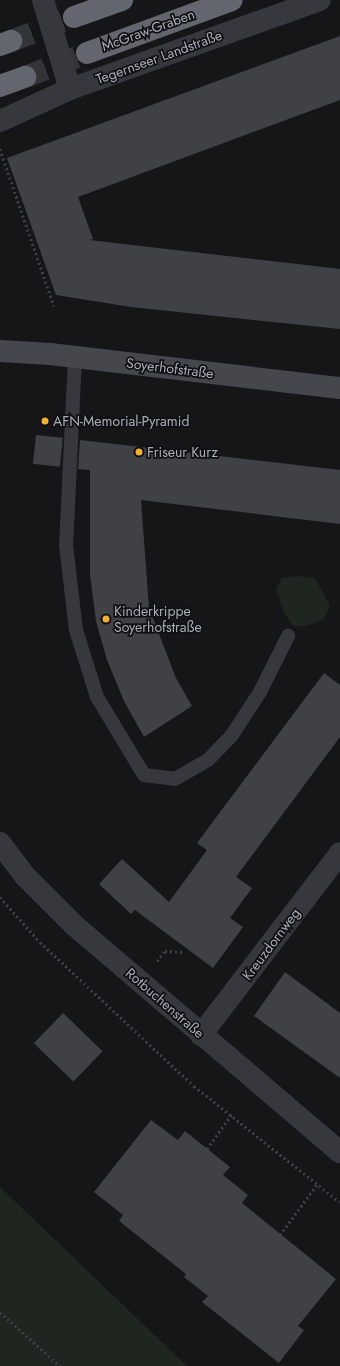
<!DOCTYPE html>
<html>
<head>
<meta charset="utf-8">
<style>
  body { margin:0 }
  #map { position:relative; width:340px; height:1366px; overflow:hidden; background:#161618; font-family:Jost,sans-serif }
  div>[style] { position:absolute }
  .green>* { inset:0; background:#1e261f }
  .building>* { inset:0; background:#404145; transform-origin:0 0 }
  .highway-tunnel>* { height:22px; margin-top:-11px; transform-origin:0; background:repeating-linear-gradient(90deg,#333438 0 22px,transparent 0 33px) }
  .path>* { height:2.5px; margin-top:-1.25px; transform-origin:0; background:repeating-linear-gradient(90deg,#3d3f44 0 2px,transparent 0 5px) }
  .lane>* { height:14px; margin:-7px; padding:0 7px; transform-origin:7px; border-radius:7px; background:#37383d }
  .street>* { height:22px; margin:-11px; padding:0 11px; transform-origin:11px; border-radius:11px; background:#37383d }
  .secondary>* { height:22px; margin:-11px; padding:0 11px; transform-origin:11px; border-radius:11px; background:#45474d }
  .highway>* { height:22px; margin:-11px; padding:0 11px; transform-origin:11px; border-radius:11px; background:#63666e }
  .dots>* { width:11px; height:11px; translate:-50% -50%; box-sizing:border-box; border:2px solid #111113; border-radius:50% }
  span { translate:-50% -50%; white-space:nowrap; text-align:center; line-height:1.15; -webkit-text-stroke:3.5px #111113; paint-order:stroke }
  .street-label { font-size:14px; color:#a8adb8 }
  .poi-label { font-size:14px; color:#a8adb8 }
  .left { translate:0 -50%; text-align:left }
</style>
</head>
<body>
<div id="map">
  <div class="green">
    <i style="clip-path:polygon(299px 576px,315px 578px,330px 605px,324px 619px,309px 625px,294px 627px,284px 612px,276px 589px,282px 578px)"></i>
    <i style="clip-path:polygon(0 1187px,187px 1366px,0 1366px)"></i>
  </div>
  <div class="building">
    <i style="clip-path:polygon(340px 36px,340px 100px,78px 197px,93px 239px,89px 240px,340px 269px,340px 329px,131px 307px,56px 295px,7px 158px)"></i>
    <i style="left:36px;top:435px;width:27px;height:29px;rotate:6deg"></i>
    <i style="clip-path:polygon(80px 440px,340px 470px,340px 524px,141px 500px,149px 608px,176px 678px,192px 706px,144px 737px,124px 701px,107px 660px,96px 621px,90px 575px,90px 470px,78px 469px)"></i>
    <i style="clip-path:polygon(324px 673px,340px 685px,340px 737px,236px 877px,252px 888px,230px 918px,243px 927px,213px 968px,135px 910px,131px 914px,99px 884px,122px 859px,169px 902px,207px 850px,197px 843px)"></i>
    <i style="clip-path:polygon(285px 972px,340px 1013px,340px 1078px,254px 1016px)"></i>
    <i style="left:63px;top:1013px;width:55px;height:42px;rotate:44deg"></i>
    <i style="clip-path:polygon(151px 1120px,178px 1140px,185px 1131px,230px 1167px,223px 1175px,248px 1195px,242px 1203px,336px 1279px,298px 1326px,304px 1330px,279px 1363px,202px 1302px,208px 1296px,184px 1277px,186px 1274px,119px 1221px,123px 1215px,94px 1192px)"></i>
  </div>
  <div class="highway-tunnel">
    <i style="left:11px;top:41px;width:67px;rotate:-20.9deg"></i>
    <i style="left:25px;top:77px;width:66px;rotate:-21.2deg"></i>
  </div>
  <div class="path">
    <i style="left:0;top:149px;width:166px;rotate:71deg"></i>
    <i style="left:0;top:897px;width:60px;rotate:48.4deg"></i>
    <i style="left:40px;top:942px;width:211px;rotate:43.1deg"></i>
    <i style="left:194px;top:1086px;width:186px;rotate:38.5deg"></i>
    <i style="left:157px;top:961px;width:13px;rotate:-51deg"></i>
    <i style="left:165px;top:951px;width:17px;rotate:3deg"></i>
    <i style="left:207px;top:1149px;width:42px;rotate:-54.8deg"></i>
    <i style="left:280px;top:1235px;width:63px;rotate:-54deg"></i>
    <i style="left:0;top:1312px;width:81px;rotate:42deg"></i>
  </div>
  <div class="lane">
    <i style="left:75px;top:357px;width:188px;rotate:92.7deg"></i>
    <i style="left:66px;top:545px;width:86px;rotate:83.3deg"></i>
    <i style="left:76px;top:630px;width:70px;rotate:72.6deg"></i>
    <i style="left:97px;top:697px;width:91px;rotate:58.9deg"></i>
    <i style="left:144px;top:775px;width:31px;rotate:7deg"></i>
    <i style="left:175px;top:779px;width:38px;rotate:-30deg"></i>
    <i style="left:208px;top:760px;width:35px;rotate:-46deg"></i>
    <i style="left:232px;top:735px;width:51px;rotate:-56.9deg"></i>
    <i style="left:260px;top:692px;width:63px;rotate:-63.4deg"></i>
  </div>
  <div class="street">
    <i style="left:43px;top:0;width:93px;rotate:73.1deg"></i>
    <i style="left:0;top:121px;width:77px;rotate:-24.6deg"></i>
    <i style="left:70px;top:89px;width:265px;rotate:-19.6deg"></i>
    <i style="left:0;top:843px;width:41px;rotate:52.9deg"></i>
    <i style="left:25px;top:876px;width:69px;rotate:45deg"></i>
    <i style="left:74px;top:925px;width:350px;rotate:40.5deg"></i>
    <i style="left:201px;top:1035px;width:229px;rotate:-52.6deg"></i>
  </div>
  <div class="secondary">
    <i style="left:0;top:351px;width:50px;rotate:3.4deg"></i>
    <i style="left:50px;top:354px;width:292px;rotate:6.7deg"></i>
  </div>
  <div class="highway">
    <i style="left:74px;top:17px;width:51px;rotate:-19.5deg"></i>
    <i style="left:0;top:45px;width:12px;rotate:-20deg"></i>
    <i style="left:87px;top:53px;width:154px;rotate:-20.1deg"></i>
    <i style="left:0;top:86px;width:27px;rotate:-20deg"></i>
  </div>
  <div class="dots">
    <i style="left:45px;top:421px;background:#f2b134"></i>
    <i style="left:139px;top:452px;background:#f2b134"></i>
    <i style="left:106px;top:619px;background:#f2b134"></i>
  </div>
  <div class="street-label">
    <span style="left:148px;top:30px;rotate:-20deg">McGraw-Graben</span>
    <span style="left:159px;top:57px;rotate:-20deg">Tegernseer Landstraße</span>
    <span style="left:170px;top:368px;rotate:7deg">Soyerhofstraße</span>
    <span style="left:271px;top:944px;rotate:-53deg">Kreuzdornweg</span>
    <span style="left:165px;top:1003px;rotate:41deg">Rotbuchenstraße</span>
  </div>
  <div class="poi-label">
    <span class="left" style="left:53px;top:421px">AFN-Memorial-Pyramid</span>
    <span class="left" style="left:147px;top:452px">Friseur Kurz</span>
    <span class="left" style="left:114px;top:619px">Kinderkrippe<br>Soyerhofstraße</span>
  </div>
</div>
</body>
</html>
